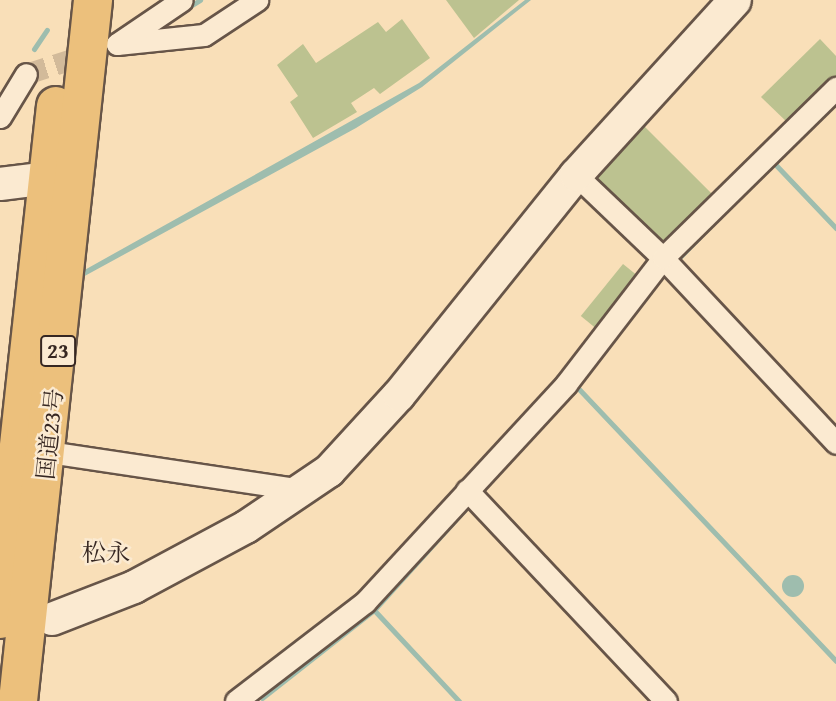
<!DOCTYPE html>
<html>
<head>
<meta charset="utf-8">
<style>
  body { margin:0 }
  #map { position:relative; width:836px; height:701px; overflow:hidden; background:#f9dfb8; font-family:"Gentium Book Plus","Noto Serif JP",serif }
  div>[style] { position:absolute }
  .green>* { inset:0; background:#bcc290; transform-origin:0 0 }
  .water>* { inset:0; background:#9ebdae }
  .round { border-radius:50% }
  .stream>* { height:5px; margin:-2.5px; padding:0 2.5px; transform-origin:2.5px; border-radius:2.5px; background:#9ebdae }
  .street-tunnel>* { height:21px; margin-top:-10.5px; transform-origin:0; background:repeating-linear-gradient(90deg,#d2ba9a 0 21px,transparent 0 31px) }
  .roads { filter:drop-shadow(2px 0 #675548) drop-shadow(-2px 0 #675548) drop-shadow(0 2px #675548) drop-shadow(0 -2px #675548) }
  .street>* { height:21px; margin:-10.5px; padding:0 10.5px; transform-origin:10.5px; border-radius:10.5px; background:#fbead1 }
  .secondary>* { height:32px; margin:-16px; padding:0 16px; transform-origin:16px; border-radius:16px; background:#fbead1 }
  .highway>* { height:38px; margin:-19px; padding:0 19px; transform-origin:19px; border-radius:19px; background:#ecc07c }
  span { translate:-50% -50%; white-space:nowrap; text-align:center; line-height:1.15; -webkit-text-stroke:5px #fbead1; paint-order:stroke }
  .shield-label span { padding:2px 5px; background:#fbead1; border:2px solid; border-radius:5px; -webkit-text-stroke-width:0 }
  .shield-label { font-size:21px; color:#362722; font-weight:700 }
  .street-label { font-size:23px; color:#362722 }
  .neighbourhood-label { font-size:24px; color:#362722 }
</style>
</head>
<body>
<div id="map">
  <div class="green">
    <i style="clip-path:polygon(446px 0,519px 0,474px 38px)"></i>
    <i style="clip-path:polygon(402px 19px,430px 58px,380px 94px,374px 88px,351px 103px,357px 112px,313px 138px,290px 102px,298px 96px,277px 65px,303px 44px,316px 63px,378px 22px,386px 32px)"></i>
    <i style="clip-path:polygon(820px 39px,836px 56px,836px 79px,790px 125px,761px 97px)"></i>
    <i style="left:643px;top:125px;width:103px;height:75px;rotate:45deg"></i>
    <i style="left:623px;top:264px;width:22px;height:67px;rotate:39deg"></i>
  </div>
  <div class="water">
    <i style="clip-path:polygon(525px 0,531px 0,422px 87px,356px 128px,81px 278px,81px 272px,419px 83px)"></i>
    <i class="round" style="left:782px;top:575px;width:22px;height:22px"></i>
  </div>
  <div class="stream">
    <i style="left:184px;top:10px;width:19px;rotate:-32deg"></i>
    <i style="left:34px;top:49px;width:23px;rotate:-56deg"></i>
    <i style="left:774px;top:163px;width:90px;rotate:46.4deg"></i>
    <i style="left:676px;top:261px;width:70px;rotate:-45.6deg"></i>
    <i style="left:577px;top:387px;width:377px;rotate:46.6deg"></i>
    <i style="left:374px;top:610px;width:125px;rotate:47deg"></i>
    <i style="left:262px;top:698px;width:142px;rotate:-38.2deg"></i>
    <i style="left:374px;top:610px;width:140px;rotate:-47.9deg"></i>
  </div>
  <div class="street-tunnel">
    <i style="left:26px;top:74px;width:71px;rotate:-17.9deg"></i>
  </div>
  <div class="roads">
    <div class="street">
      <i style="left:117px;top:44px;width:87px;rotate:-5.9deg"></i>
      <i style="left:204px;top:35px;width:64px;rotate:-33.4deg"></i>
      <i style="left:117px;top:44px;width:78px;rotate:-34.1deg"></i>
      <i style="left:0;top:117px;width:50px;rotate:-58.8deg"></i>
      <i style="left:576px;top:175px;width:120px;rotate:43.7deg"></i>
      <i style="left:663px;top:258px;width:253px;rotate:46.9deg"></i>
      <i style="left:48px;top:452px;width:256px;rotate:8.5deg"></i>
      <i style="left:467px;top:490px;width:290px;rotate:46.7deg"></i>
      <i style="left:236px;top:701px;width:163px;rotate:-37.5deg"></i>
      <i style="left:365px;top:602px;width:297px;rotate:-47.3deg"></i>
      <i style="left:566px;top:384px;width:159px;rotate:-52.4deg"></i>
      <i style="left:663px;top:258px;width:243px;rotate:-44.5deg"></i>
    </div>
    <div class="secondary">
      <i style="left:0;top:184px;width:48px;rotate:-7.1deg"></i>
      <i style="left:52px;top:619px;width:88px;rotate:-21.3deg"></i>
      <i style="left:134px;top:587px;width:127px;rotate:-28.2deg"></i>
      <i style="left:246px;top:527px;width:100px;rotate:-34deg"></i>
      <i style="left:329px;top:471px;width:103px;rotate:-47.4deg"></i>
      <i style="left:399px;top:395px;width:282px;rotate:-51.2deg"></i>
      <i style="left:576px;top:175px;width:236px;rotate:-47.7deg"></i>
    </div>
    <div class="highway">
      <i style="left:0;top:619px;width:516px;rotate:-83.77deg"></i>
      <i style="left:18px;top:701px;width:705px;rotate:-83.89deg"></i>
    </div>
  </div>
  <div class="shield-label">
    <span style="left:58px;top:351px">23</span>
  </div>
  <div class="street-label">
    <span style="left:50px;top:434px;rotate:-84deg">国道23号</span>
  </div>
  <div class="neighbourhood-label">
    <span style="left:106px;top:553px">松永</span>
  </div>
</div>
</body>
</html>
